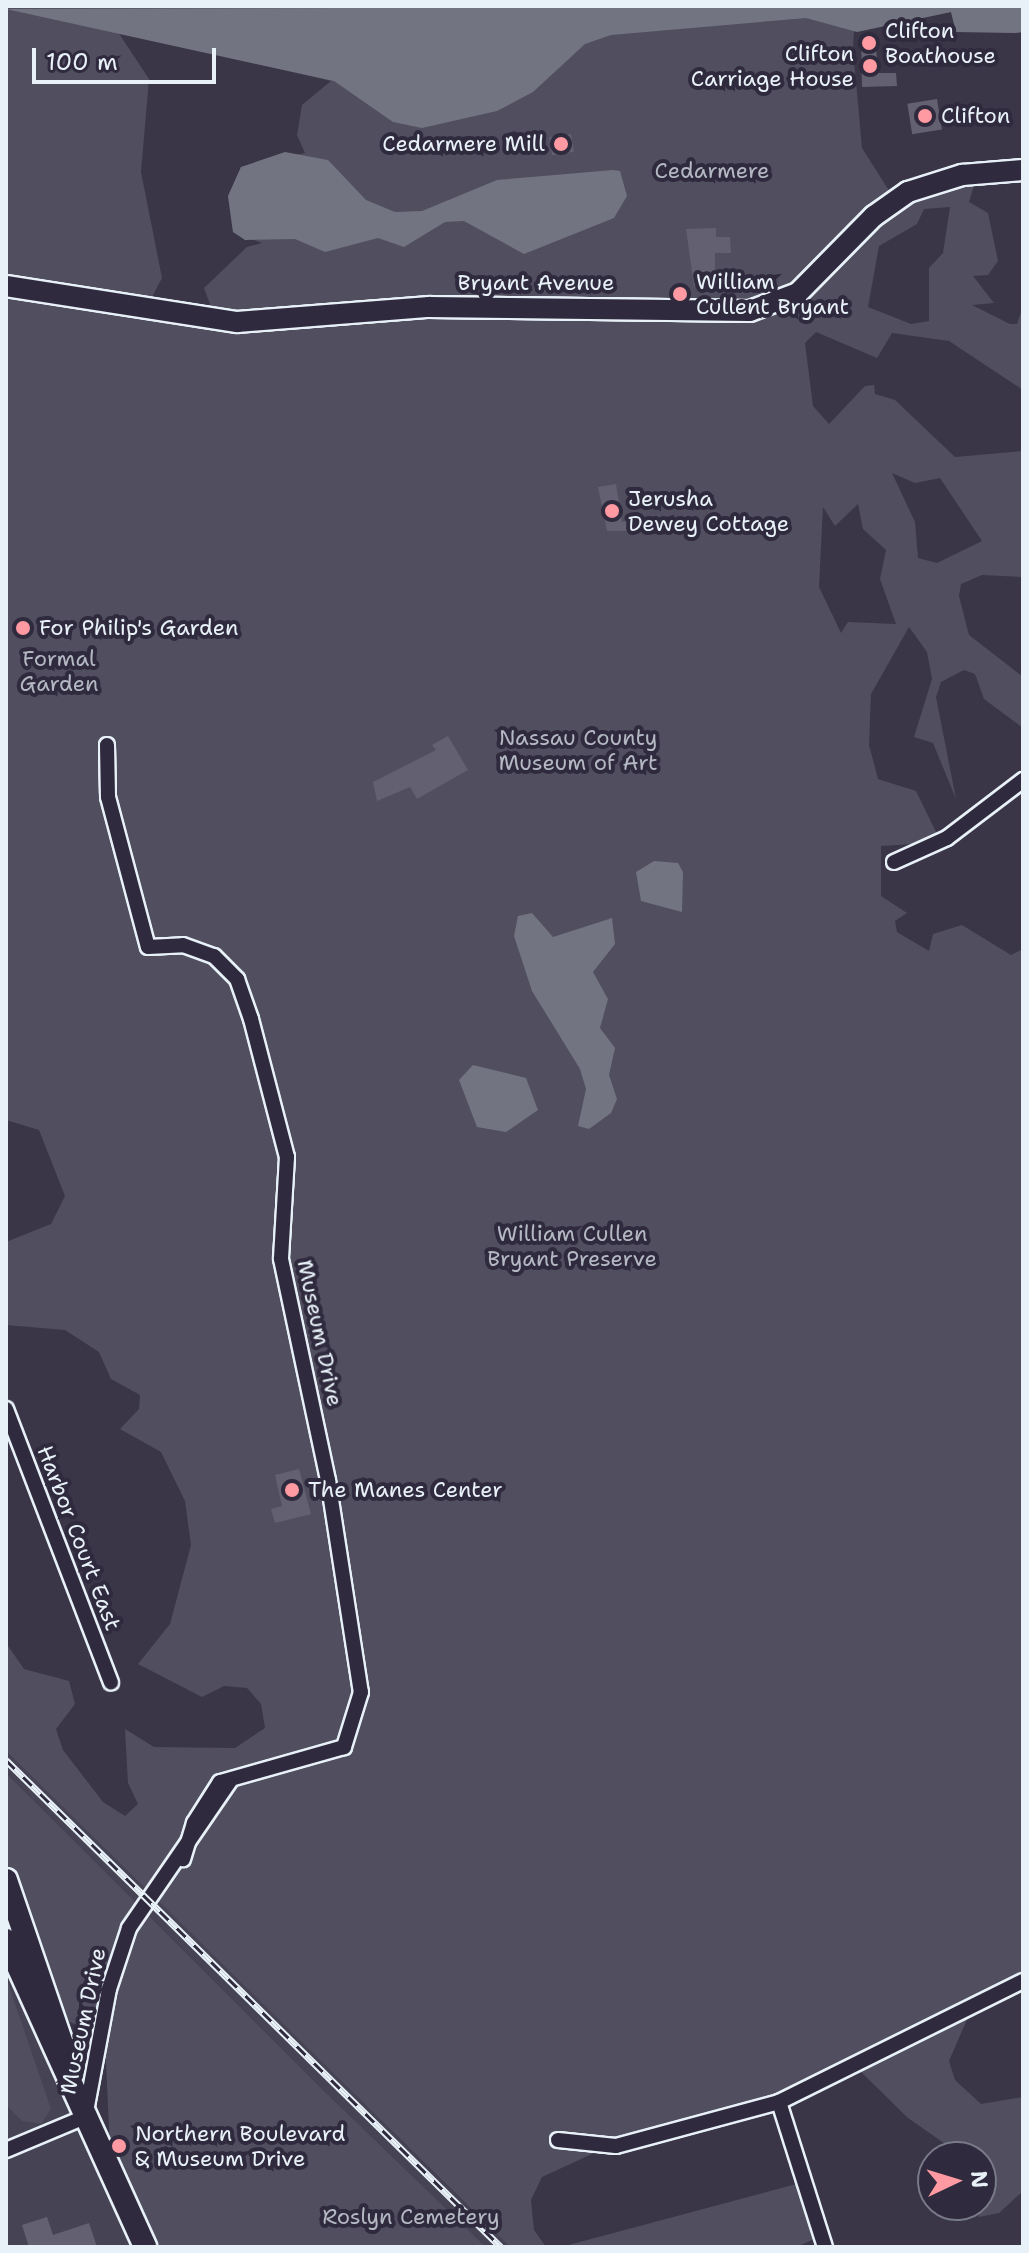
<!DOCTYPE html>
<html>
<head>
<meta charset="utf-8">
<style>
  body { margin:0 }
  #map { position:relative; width:1029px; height:2253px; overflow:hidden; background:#3a3648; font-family:"Shantell Sans",sans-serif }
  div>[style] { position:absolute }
  .built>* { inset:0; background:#464354 }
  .green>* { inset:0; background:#504e5f }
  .water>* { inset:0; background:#737482 }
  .building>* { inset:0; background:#636171; transform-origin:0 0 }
  .roads { filter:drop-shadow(2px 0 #e8f1f8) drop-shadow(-2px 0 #e8f1f8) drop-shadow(0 2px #e8f1f8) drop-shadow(0 -2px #e8f1f8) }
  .street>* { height:14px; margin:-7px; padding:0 7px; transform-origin:7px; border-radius:7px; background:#2f2a3d }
  .secondary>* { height:20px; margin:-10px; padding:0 10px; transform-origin:10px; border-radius:10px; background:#2f2a3d }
  .primary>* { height:22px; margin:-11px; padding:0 11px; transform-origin:11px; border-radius:11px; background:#2f2a3d }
  .rail>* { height:7px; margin-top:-3.5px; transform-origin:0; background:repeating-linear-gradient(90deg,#2f2a3d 0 12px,#e8f1f8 0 24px); box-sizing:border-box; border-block:2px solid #e8f1f8 }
  .dots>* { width:22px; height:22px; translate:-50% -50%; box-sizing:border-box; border:4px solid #2f2a3d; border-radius:50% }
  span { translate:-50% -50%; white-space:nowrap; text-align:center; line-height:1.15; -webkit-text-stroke:8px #2f2a3d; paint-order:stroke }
  .poi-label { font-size:22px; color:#e8f1f8 }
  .left { translate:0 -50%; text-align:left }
  .right { translate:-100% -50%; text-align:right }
  .park-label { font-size:22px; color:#b3b8c2 }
  .street-label { font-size:22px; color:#e8f1f8 }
  .frame { position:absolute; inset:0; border:8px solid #e8f1f8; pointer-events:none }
  .north { position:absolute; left:917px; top:2141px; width:80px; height:80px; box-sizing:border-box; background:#2f2a3d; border:2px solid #797a88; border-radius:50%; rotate:86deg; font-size:22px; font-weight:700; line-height:32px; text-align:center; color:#e8f1f8 }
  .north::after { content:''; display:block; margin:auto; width:28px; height:36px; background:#ff9aa2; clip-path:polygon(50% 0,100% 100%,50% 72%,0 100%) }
  .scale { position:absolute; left:32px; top:48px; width:184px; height:36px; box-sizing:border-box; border:4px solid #e8f1f8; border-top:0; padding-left:10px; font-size:24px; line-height:28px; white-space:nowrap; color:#e8f1f8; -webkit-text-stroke:6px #2f2a3d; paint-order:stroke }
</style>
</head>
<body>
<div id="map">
  <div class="built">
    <i style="clip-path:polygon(6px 1751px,148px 1889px,134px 1902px,6px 1773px)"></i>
    <i style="clip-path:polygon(161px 1901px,447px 2186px,510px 2247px,486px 2247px,325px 2092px,148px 1915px)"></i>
    <i style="clip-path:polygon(6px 1940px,145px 2247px,6px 2247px)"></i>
  </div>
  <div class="green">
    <i style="clip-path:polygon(evenodd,6px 6px,299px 6px,324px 20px,396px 25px,405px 23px,401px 6px,435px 6px,417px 21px,414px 45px,370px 78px,379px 98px,390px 102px,453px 53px,477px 6px,826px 6px,889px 20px,925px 6px,1023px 6px,1023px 32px,956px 32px,951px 12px,854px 31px,853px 49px,862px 148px,895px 200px,873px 218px,958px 182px,975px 182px,969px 202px,988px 213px,998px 261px,988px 275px,973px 276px,994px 303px,972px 305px,1010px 324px,1017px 324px,1023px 306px,1023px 390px,949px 341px,892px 333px,877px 358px,816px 332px,805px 343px,813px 406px,829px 424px,865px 386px,874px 385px,875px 394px,895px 400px,955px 457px,1023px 451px,1023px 577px,982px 575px,961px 584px,959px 596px,969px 635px,1023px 677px,1023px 728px,984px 699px,975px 674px,964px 670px,941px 682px,936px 697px,956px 799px,933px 743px,914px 737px,932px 679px,927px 652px,909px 627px,871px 694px,869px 745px,878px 779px,916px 791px,937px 834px,929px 843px,881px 846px,881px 896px,907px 913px,895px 921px,897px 932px,929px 951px,933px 934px,962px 925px,1011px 955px,1023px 949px,1023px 1981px,972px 2008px,949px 2061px,955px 2080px,981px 2104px,1023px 2097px,1023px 2191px,999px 2213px,979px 2217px,975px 2207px,981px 2205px,981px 2157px,964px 2157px,908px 2118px,856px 2067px,779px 2101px,616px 2143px,542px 2177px,531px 2200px,534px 2230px,546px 2247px,510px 2247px,6px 1751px,6px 1643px,24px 1669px,69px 1681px,75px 1704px,56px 1729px,63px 1750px,103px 1802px,125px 1816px,138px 1804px,128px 1783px,125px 1729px,154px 1747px,235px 1748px,265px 1728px,261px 1704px,247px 1688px,224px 1686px,202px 1697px,138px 1664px,170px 1624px,191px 1545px,185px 1501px,161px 1452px,120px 1429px,139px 1409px,140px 1395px,111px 1379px,99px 1352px,65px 1330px,6px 1325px,6px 1242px,51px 1224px,65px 1196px,39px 1130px,6px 1120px,6px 6px,118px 32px,331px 81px,302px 105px,297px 135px,305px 153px,241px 167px,228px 196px,233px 232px,262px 243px,247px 247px,204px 288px,216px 320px,145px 310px,162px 278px,141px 172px,149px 79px,118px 32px,6px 6px,950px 207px,943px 253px,929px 268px,929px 321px,911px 324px,868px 307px,879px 246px,917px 224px,924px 209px,950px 207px,6px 6px,892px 473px,915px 483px,940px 478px,982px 541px,937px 563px,918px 558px,915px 522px,892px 473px,6px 6px,858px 504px,863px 529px,886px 550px,880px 579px,896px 624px,848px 622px,841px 633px,819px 587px,823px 507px,835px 526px,858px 504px)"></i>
    <i style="clip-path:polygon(6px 1773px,325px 2092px,486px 2247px,145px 2247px,111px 2171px,104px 2019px,80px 2026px,54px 2016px,6px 1877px)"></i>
    <i style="clip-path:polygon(6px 1977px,51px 2109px,41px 2124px,22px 2121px,6px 2105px)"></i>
    <i style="clip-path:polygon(800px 2183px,818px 2237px,797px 2247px,561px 2247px)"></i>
  </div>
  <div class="water">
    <i style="clip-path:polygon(1023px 6px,1023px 32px,1015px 33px,956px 32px,951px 12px,857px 32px,806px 18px,611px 35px,585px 44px,533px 92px,497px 111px,422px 128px,393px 122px,334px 81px,6px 9px)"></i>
    <i style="clip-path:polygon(285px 152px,328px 160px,366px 200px,395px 212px,422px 211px,497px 180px,613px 170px,620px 171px,627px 196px,614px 218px,524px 254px,464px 221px,445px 222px,404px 247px,378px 238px,325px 252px,295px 239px,245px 240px,233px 232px,228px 196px,241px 167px)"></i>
    <i style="clip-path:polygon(654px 861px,678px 863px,683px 872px,682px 912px,641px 901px,636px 872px)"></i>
    <i style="clip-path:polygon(532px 913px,553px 937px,612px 918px,615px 944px,593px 972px,608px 999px,600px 1028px,615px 1048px,609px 1075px,617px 1099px,611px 1113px,589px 1129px,578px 1126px,586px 1089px,580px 1069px,532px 991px,514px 936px,518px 916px)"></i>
    <i style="clip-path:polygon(473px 1065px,526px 1078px,538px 1110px,506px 1132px,477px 1127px,459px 1080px)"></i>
  </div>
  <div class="building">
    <i style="clip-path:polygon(874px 34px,879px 73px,896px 73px,897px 86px,862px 87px,861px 37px)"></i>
    <i style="left:937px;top:99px;width:31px;height:30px;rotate:81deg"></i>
    <i style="left:571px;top:134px;width:18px;height:22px;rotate:81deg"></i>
    <i style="clip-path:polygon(716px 228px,716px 237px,730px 237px,731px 253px,715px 253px,715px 287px,694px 286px,686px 229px)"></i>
    <i style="clip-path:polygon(616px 484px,622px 522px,639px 519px,641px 531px,607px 531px,598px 487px)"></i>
    <i style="clip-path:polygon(448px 736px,468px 770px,417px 799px,410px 787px,377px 801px,373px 782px,436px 750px,432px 745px)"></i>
    <i style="clip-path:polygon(299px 1469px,311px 1514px,275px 1523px,271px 1509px,282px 1506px,275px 1475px)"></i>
    <i style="clip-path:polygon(47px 2217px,53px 2235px,89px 2223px,97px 2247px,29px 2247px,22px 2225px)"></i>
  </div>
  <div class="roads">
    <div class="street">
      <i style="left:107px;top:745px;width:52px;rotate:88.9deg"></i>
      <i style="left:108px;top:797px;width:155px;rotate:75.1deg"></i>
      <i style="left:148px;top:947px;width:35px;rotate:-3deg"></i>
      <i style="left:183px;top:945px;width:33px;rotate:20deg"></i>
      <i style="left:214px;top:956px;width:33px;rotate:45deg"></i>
      <i style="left:237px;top:979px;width:42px;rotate:70.7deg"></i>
      <i style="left:251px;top:1019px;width:143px;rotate:75.4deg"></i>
      <i style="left:287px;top:1157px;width:102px;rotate:93.4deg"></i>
      <i style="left:281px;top:1259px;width:226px;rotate:78deg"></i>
      <i style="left:328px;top:1480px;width:215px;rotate:81.2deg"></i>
      <i style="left:361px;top:1692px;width:58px;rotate:107.2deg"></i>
      <i style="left:344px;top:1747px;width:129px;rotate:164.2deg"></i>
      <i style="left:220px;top:1782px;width:49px;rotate:122.4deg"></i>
      <i style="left:194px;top:1823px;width:38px;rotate:107deg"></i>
      <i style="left:894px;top:862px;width:58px;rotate:-24.4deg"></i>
      <i style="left:947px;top:838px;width:96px;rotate:-37.3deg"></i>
      <i style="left:6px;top:1409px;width:293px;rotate:69deg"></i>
      <i style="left:779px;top:2102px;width:152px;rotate:72.4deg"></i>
      <i style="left:558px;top:2140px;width:58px;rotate:5.9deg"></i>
      <i style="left:616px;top:2146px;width:169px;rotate:-15.1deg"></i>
      <i style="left:779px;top:2102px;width:272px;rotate:-26.4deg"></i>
      <i style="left:6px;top:2150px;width:86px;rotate:-22.7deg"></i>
      <i style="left:85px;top:2117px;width:130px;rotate:-79.4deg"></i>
      <i style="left:109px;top:1989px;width:64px;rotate:-71.8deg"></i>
      <i style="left:129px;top:1928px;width:178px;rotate:-55.5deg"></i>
    </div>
    <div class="secondary">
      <i style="left:6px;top:286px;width:234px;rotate:8.9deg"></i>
      <i style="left:237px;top:322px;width:193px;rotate:-4.5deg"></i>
      <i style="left:429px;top:307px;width:321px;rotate:0.7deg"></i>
      <i style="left:750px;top:311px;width:51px;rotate:-20.6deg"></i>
      <i style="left:798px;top:293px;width:108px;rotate:-45.4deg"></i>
      <i style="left:874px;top:216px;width:42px;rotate:-35.2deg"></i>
      <i style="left:908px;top:192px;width:57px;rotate:-17.5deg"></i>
      <i style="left:962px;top:175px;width:61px;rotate:-4.7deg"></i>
    </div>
    <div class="primary">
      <i style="left:6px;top:1880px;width:185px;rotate:71.1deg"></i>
      <i style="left:6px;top:1940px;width:337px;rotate:65.6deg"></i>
    </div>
  </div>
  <div class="rail">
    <i style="left:6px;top:1760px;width:694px;rotate:44.53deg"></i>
  </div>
  <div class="dots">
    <i style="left:869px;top:43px;background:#ff9aa2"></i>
    <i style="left:870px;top:66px;background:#ff9aa2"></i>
    <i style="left:925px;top:116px;background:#ff9aa2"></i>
    <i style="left:561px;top:144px;background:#ff9aa2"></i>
    <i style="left:680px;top:294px;background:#ff9aa2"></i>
    <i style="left:612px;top:511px;background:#ff9aa2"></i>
    <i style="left:23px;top:628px;background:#ff9aa2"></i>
    <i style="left:292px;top:1490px;background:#ff9aa2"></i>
    <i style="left:119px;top:2146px;background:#ff9aa2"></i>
  </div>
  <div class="poi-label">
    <span class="left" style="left:885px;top:43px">Clifton<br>Boathouse</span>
    <span class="right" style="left:854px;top:66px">Clifton<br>Carriage House</span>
    <span class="left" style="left:941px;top:116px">Clifton</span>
    <span class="right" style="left:545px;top:144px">Cedarmere Mill</span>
    <span class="left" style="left:696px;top:294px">William<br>Cullent Bryant</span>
    <span class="left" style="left:628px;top:511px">Jerusha<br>Dewey Cottage</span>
    <span class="left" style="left:39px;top:628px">For Philip's Garden</span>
    <span class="left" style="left:308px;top:1490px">The Manes Center</span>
    <span class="left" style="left:135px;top:2146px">Northern Boulevard<br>&amp; Museum Drive</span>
  </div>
  <div class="park-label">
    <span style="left:712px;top:171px">Cedarmere</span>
    <span style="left:59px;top:671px">Formal<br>Garden</span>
    <span style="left:578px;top:750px">Nassau County<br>Museum of Art</span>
    <span style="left:572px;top:1246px">William Cullen<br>Bryant Preserve</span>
    <span style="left:411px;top:2217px">Roslyn Cemetery</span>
  </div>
  <div class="street-label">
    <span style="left:536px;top:283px">Bryant Avenue</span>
    <span style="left:320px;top:1333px;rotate:78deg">Museum Drive</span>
    <span style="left:79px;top:1538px;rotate:69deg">Harbor Court East</span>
    <span style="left:83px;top:2021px;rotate:-78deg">Museum Drive</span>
  </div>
  <div class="frame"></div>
  <div class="north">N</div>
  <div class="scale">100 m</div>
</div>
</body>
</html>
